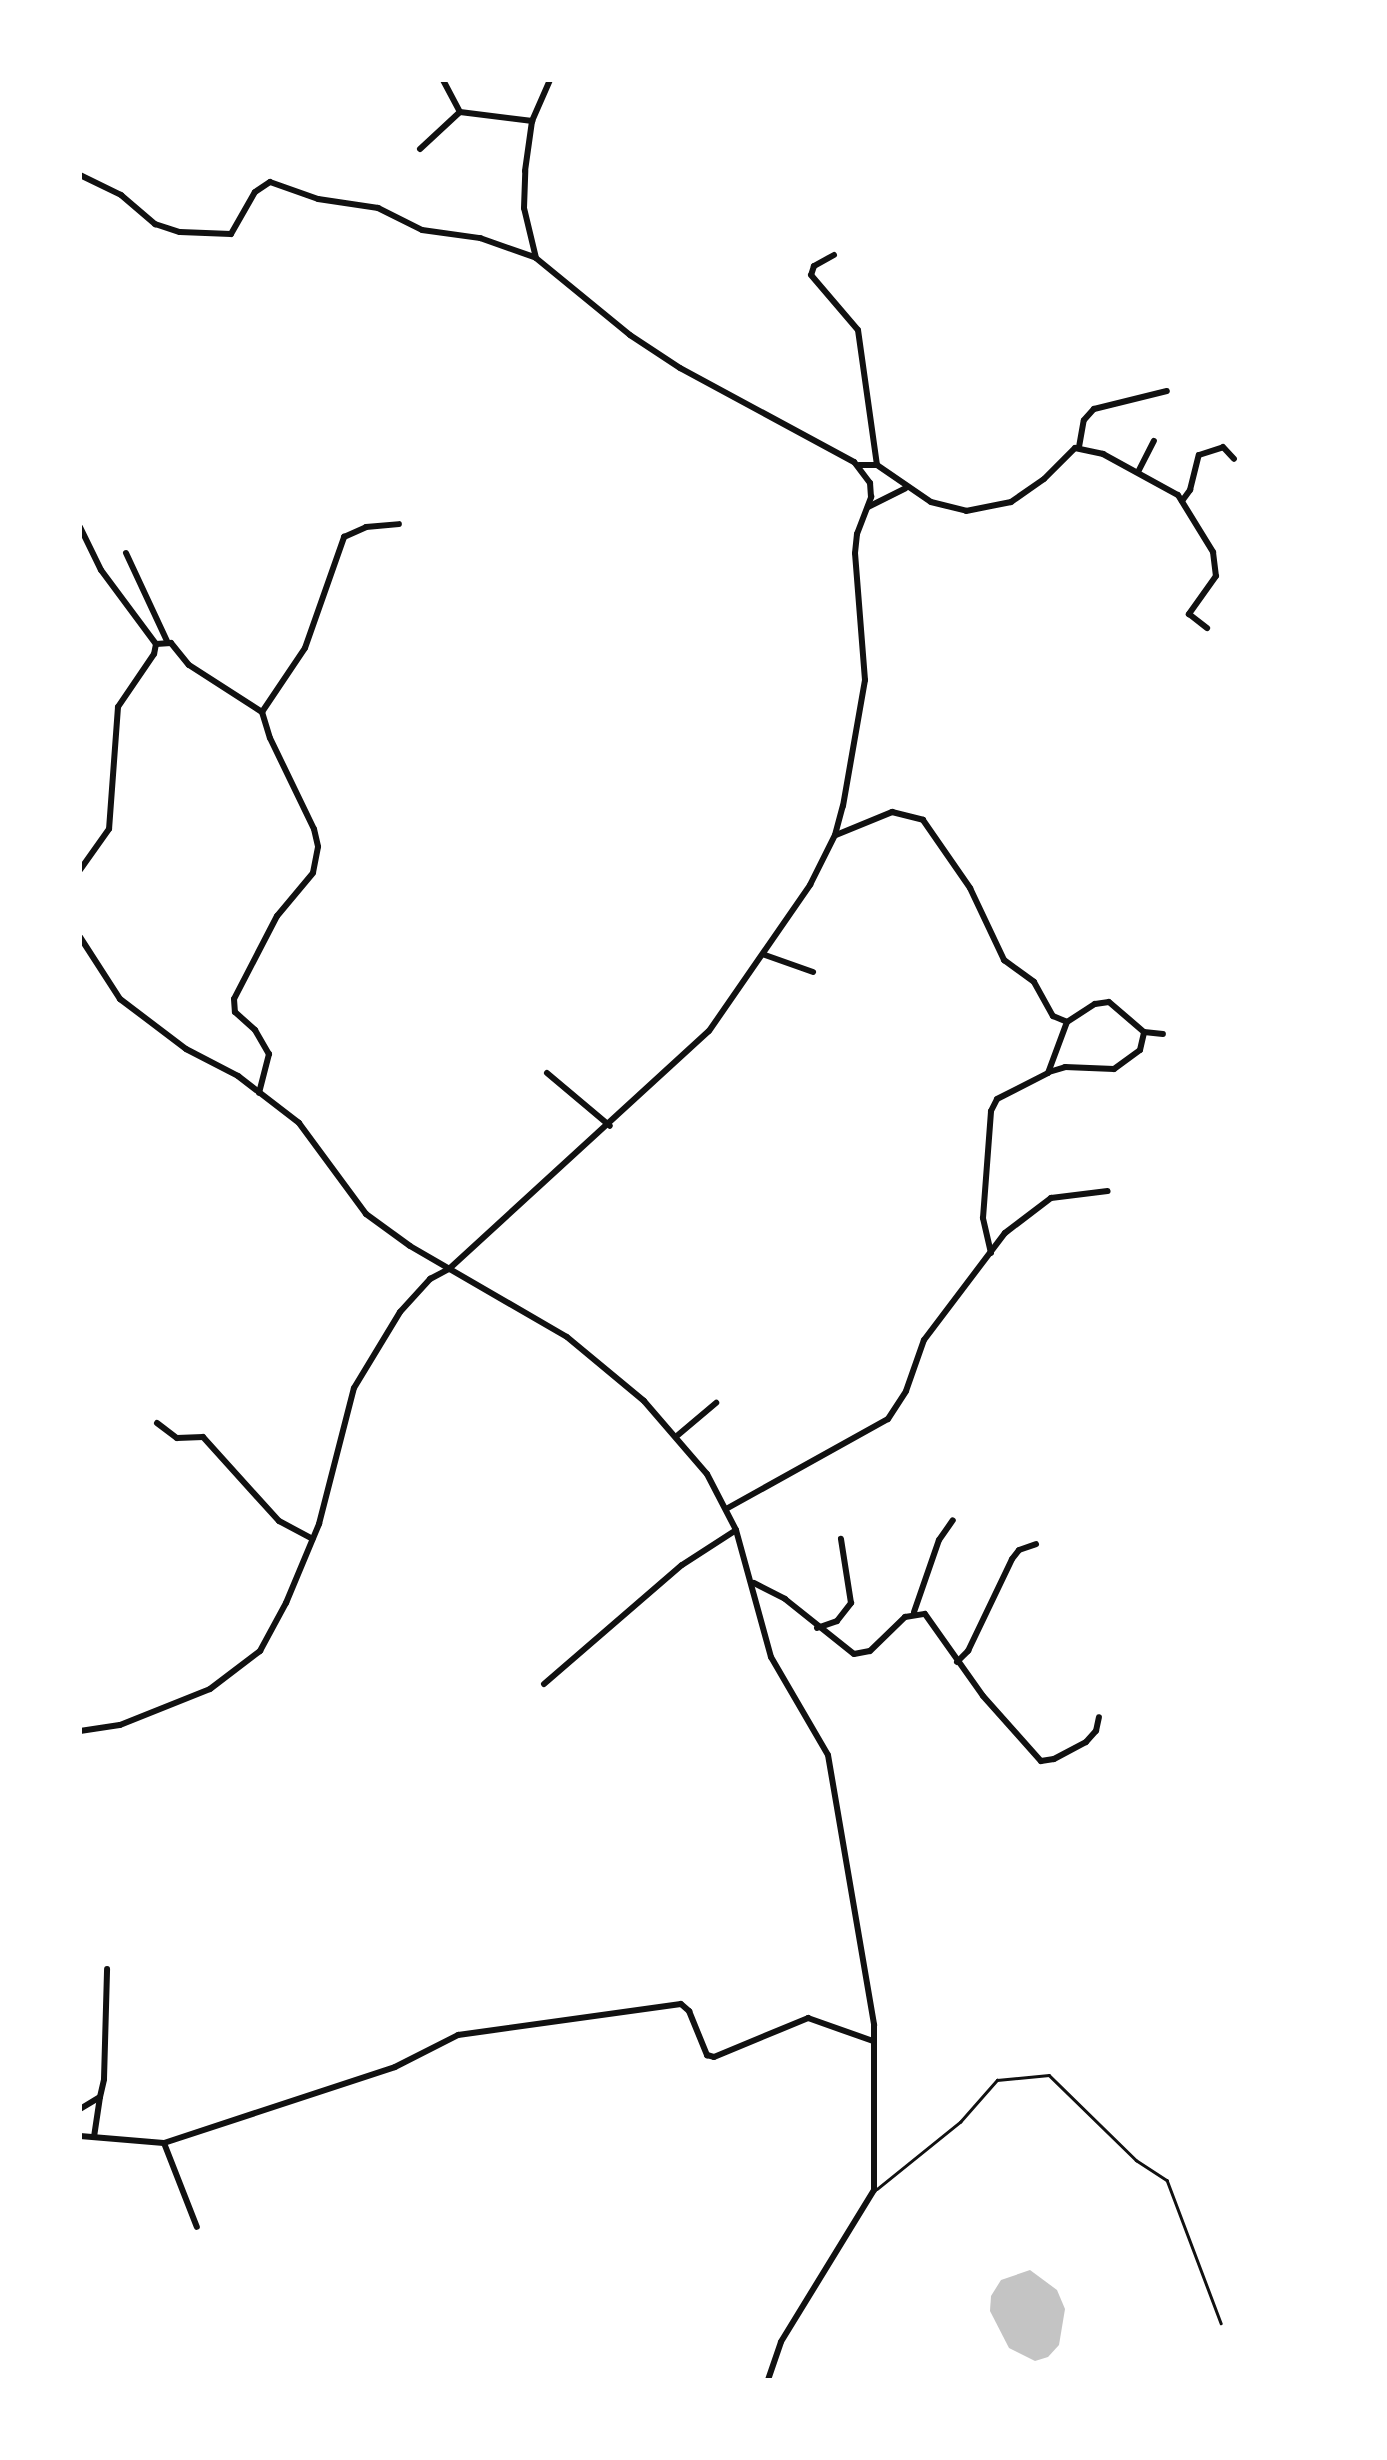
<!DOCTYPE html>
<html>
<head>
<meta charset="utf-8">
<style>
  body { margin:0 }
  #map { position:relative; width:1387px; height:2460px; overflow:hidden; background:#fff; font-family:Lora,serif }
  div>[style] { position:absolute }
  .building>* { inset:0; background:#c4c4c4 }
  .service>* { height:2.5px; margin:-1.25px; padding:0 1.25px; transform-origin:1.25px; border-radius:1.25px; background:#111 }
  .minor>* { height:6px; margin:-3px; padding:0 3px; transform-origin:3px; border-radius:3px; background:#111 }
  span { translate:-50% -50%; white-space:nowrap; text-align:center; line-height:1.15; -webkit-text-stroke:8px #fff; paint-order:stroke }
  .frame { position:absolute; inset:0; border:82px solid #fff; pointer-events:none }
</style>
</head>
<body>
<div id="map">
  <div class="building">
    <i style="clip-path:polygon(1030px 2270px,1057px 2290px,1065px 2309px,1059px 2345px,1048px 2357px,1035px 2361px,1009px 2348px,990px 2311px,991px 2296px,1001px 2280px)"></i>
  </div>
  <div class="service">
    <i style="left:877px;top:2189px;width:107px;rotate:-38.9deg"></i>
    <i style="left:960px;top:2122px;width:56px;rotate:-48.6deg"></i>
    <i style="left:997px;top:2080px;width:52px;rotate:-5.5deg"></i>
    <i style="left:1049px;top:2075px;width:122px;rotate:44.3deg"></i>
    <i style="left:1136px;top:2160px;width:37px;rotate:33deg"></i>
    <i style="left:1167px;top:2180px;width:153px;rotate:69.3deg"></i>
  </div>
  <div class="minor">
    <i style="left:443px;top:80px;width:36px;rotate:62deg"></i>
    <i style="left:420px;top:149px;width:54px;rotate:-42.8deg"></i>
    <i style="left:460px;top:112px;width:73px;rotate:7.1deg"></i>
    <i style="left:80px;top:175px;width:46px;rotate:26deg"></i>
    <i style="left:121px;top:195px;width:45px;rotate:40.5deg"></i>
    <i style="left:155px;top:224px;width:26px;rotate:18deg"></i>
    <i style="left:180px;top:232px;width:51px;rotate:2.2deg"></i>
    <i style="left:231px;top:234px;width:48px;rotate:-60.3deg"></i>
    <i style="left:255px;top:192px;width:18px;rotate:-34deg"></i>
    <i style="left:270px;top:182px;width:51px;rotate:19.5deg"></i>
    <i style="left:318px;top:199px;width:61px;rotate:8.5deg"></i>
    <i style="left:378px;top:208px;width:49px;rotate:26.6deg"></i>
    <i style="left:422px;top:230px;width:59px;rotate:7.9deg"></i>
    <i style="left:480px;top:238px;width:57px;rotate:19.4deg"></i>
    <i style="left:834px;top:255px;width:23px;rotate:151deg"></i>
    <i style="left:814px;top:266px;width:9px;rotate:108deg"></i>
    <i style="left:811px;top:275px;width:72px;rotate:49.5deg"></i>
    <i style="left:858px;top:330px;width:136px;rotate:82deg"></i>
    <i style="left:1079px;top:447px;width:27px;rotate:-80deg"></i>
    <i style="left:1084px;top:420px;width:15px;rotate:-48deg"></i>
    <i style="left:1094px;top:409px;width:75px;rotate:-13.9deg"></i>
    <i style="left:859px;top:465px;width:18px"></i>
    <i style="left:877px;top:465px;width:65px;rotate:34.4deg"></i>
    <i style="left:931px;top:502px;width:36px;rotate:14deg"></i>
    <i style="left:966px;top:511px;width:46px;rotate:-11.3deg"></i>
    <i style="left:1011px;top:502px;width:40px;rotate:-34.9deg"></i>
    <i style="left:1044px;top:479px;width:44px;rotate:-45deg"></i>
    <i style="left:1075px;top:448px;width:29px;rotate:12deg"></i>
    <i style="left:1103px;top:454px;width:85px;rotate:28.7deg"></i>
    <i style="left:1178px;top:495px;width:67px;rotate:58.4deg"></i>
    <i style="left:1213px;top:552px;width:24px;rotate:83deg"></i>
    <i style="left:1216px;top:576px;width:47px;rotate:125.4deg"></i>
    <i style="left:1189px;top:614px;width:23px;rotate:38deg"></i>
    <i style="left:1138px;top:472px;width:35px;rotate:-63deg"></i>
    <i style="left:1182px;top:501px;width:14px;rotate:-54deg"></i>
    <i style="left:1190px;top:490px;width:36px;rotate:-76deg"></i>
    <i style="left:1199px;top:455px;width:25px;rotate:-18deg"></i>
    <i style="left:1223px;top:447px;width:16px;rotate:47deg"></i>
    <i style="left:868px;top:507px;width:42px;rotate:-26.6deg"></i>
    <i style="left:80px;top:527px;width:48px;rotate:64deg"></i>
    <i style="left:101px;top:570px;width:92px;rotate:53.4deg"></i>
    <i style="left:156px;top:644px;width:10px;rotate:101deg"></i>
    <i style="left:154px;top:654px;width:64px;rotate:124.2deg"></i>
    <i style="left:118px;top:707px;width:122px;rotate:94.2deg"></i>
    <i style="left:109px;top:829px;width:50px;rotate:125.3deg"></i>
    <i style="left:126px;top:553px;width:97px;rotate:65deg"></i>
    <i style="left:156px;top:644px;width:15px;rotate:-4deg"></i>
    <i style="left:171px;top:643px;width:28px;rotate:51deg"></i>
    <i style="left:189px;top:665px;width:87px;rotate:32.8deg"></i>
    <i style="left:262px;top:712px;width:27px;rotate:73deg"></i>
    <i style="left:270px;top:738px;width:101px;rotate:64.2deg"></i>
    <i style="left:314px;top:829px;width:18px;rotate:77deg"></i>
    <i style="left:318px;top:847px;width:26px;rotate:101deg"></i>
    <i style="left:313px;top:873px;width:56px;rotate:129.9deg"></i>
    <i style="left:277px;top:916px;width:93px;rotate:117.4deg"></i>
    <i style="left:234px;top:999px;width:13px;rotate:86deg"></i>
    <i style="left:235px;top:1012px;width:27px;rotate:42deg"></i>
    <i style="left:255px;top:1030px;width:28px;rotate:60deg"></i>
    <i style="left:269px;top:1054px;width:40px;rotate:104.4deg"></i>
    <i style="left:262px;top:712px;width:77px;rotate:-56.1deg"></i>
    <i style="left:305px;top:648px;width:118px;rotate:-70.6deg"></i>
    <i style="left:344px;top:537px;width:24px;rotate:-24deg"></i>
    <i style="left:366px;top:527px;width:33px;rotate:-5deg"></i>
    <i style="left:836px;top:835px;width:61px;rotate:-22.3deg"></i>
    <i style="left:892px;top:812px;width:32px;rotate:14deg"></i>
    <i style="left:923px;top:820px;width:83px;rotate:55.3deg"></i>
    <i style="left:970px;top:888px;width:80px;rotate:64.7deg"></i>
    <i style="left:1004px;top:960px;width:37px;rotate:36deg"></i>
    <i style="left:1034px;top:982px;width:39px;rotate:61deg"></i>
    <i style="left:1053px;top:1016px;width:15px;rotate:23deg"></i>
    <i style="left:1067px;top:1022px;width:33px;rotate:-33deg"></i>
    <i style="left:1095px;top:1004px;width:14px;rotate:-8deg"></i>
    <i style="left:1109px;top:1002px;width:46px;rotate:40.6deg"></i>
    <i style="left:1144px;top:1032px;width:19px;rotate:6deg"></i>
    <i style="left:80px;top:937px;width:74px;rotate:57.2deg"></i>
    <i style="left:120px;top:999px;width:83px;rotate:37.1deg"></i>
    <i style="left:186px;top:1049px;width:59px;rotate:27.4deg"></i>
    <i style="left:238px;top:1076px;width:77px;rotate:37.6deg"></i>
    <i style="left:299px;top:1123px;width:113px;rotate:53.6deg"></i>
    <i style="left:366px;top:1214px;width:54px;rotate:36deg"></i>
    <i style="left:410px;top:1246px;width:181px;rotate:30.1deg"></i>
    <i style="left:567px;top:1337px;width:100px;rotate:39.7deg"></i>
    <i style="left:644px;top:1401px;width:96px;rotate:49.2deg"></i>
    <i style="left:707px;top:1474px;width:63px;rotate:62.6deg"></i>
    <i style="left:736px;top:1530px;width:132px;rotate:74.6deg"></i>
    <i style="left:771px;top:1657px;width:113px;rotate:59.8deg"></i>
    <i style="left:828px;top:1755px;width:274px;rotate:80.3deg"></i>
    <i style="left:874px;top:2025px;width:165px;rotate:90deg"></i>
    <i style="left:874px;top:2190px;width:178px;rotate:121.5deg"></i>
    <i style="left:781px;top:2342px;width:40px;rotate:108.9deg"></i>
    <i style="left:765px;top:955px;width:51px;rotate:19.5deg"></i>
    <i style="left:1049px;top:1072px;width:17px;rotate:-17deg"></i>
    <i style="left:1065px;top:1067px;width:49px;rotate:2.3deg"></i>
    <i style="left:1114px;top:1069px;width:32px;rotate:-36deg"></i>
    <i style="left:1140px;top:1050px;width:18px;rotate:-77deg"></i>
    <i style="left:547px;top:1073px;width:82px;rotate:40.1deg"></i>
    <i style="left:991px;top:1253px;width:36px;rotate:-103deg"></i>
    <i style="left:983px;top:1218px;width:107px;rotate:-85.7deg"></i>
    <i style="left:991px;top:1111px;width:13px;rotate:-63deg"></i>
    <i style="left:997px;top:1099px;width:57px;rotate:-27deg"></i>
    <i style="left:1048px;top:1073px;width:54px;rotate:-69.6deg"></i>
    <i style="left:157px;top:1423px;width:25px;rotate:37deg"></i>
    <i style="left:177px;top:1438px;width:26px;rotate:-2deg"></i>
    <i style="left:203px;top:1437px;width:113px;rotate:47.9deg"></i>
    <i style="left:279px;top:1521px;width:38px;rotate:28deg"></i>
    <i style="left:678px;top:1435px;width:50px;rotate:-40.1deg"></i>
    <i style="left:726px;top:1509px;width:185px;rotate:-29.1deg"></i>
    <i style="left:888px;top:1419px;width:33px;rotate:-57deg"></i>
    <i style="left:906px;top:1391px;width:54px;rotate:-70.6deg"></i>
    <i style="left:924px;top:1340px;width:134px;rotate:-52.9deg"></i>
    <i style="left:1005px;top:1233px;width:58px;rotate:-37.3deg"></i>
    <i style="left:1051px;top:1198px;width:57px;rotate:-7deg"></i>
    <i style="left:754px;top:1583px;width:35px;rotate:27deg"></i>
    <i style="left:785px;top:1599px;width:88px;rotate:38.6deg"></i>
    <i style="left:854px;top:1654px;width:16px;rotate:-11deg"></i>
    <i style="left:870px;top:1651px;width:49px;rotate:-44.2deg"></i>
    <i style="left:905px;top:1617px;width:20px;rotate:-9deg"></i>
    <i style="left:925px;top:1614px;width:100px;rotate:54.7deg"></i>
    <i style="left:983px;top:1696px;width:87px;rotate:48.3deg"></i>
    <i style="left:1041px;top:1761px;width:13px;rotate:-9deg"></i>
    <i style="left:1054px;top:1759px;width:36px;rotate:-28deg"></i>
    <i style="left:1086px;top:1742px;width:15px;rotate:-48deg"></i>
    <i style="left:1096px;top:1731px;width:14px;rotate:-78deg"></i>
    <i style="left:914px;top:1612px;width:76px;rotate:-70.9deg"></i>
    <i style="left:939px;top:1540px;width:24px;rotate:-55deg"></i>
    <i style="left:817px;top:1628px;width:21px;rotate:-19deg"></i>
    <i style="left:837px;top:1621px;width:23px;rotate:-52deg"></i>
    <i style="left:851px;top:1603px;width:65px;rotate:-98.9deg"></i>
    <i style="left:957px;top:1662px;width:16px;rotate:-45deg"></i>
    <i style="left:968px;top:1651px;width:102px;rotate:-64.4deg"></i>
    <i style="left:1012px;top:1559px;width:11px;rotate:-52deg"></i>
    <i style="left:1019px;top:1550px;width:18px;rotate:-19deg"></i>
    <i style="left:544px;top:1684px;width:182px;rotate:-40.8deg"></i>
    <i style="left:682px;top:1565px;width:64px;rotate:-32.9deg"></i>
    <i style="left:80px;top:1731px;width:40px;rotate:-8.5deg"></i>
    <i style="left:120px;top:1725px;width:97px;rotate:-21.8deg"></i>
    <i style="left:210px;top:1689px;width:63px;rotate:-37.2deg"></i>
    <i style="left:260px;top:1651px;width:55px;rotate:-61.6deg"></i>
    <i style="left:286px;top:1603px;width:86px;rotate:-67.3deg"></i>
    <i style="left:319px;top:1524px;width:140px;rotate:-75.6deg"></i>
    <i style="left:354px;top:1388px;width:89px;rotate:-58.8deg"></i>
    <i style="left:400px;top:1312px;width:45px;rotate:-47.7deg"></i>
    <i style="left:430px;top:1279px;width:21px;rotate:-28deg"></i>
    <i style="left:449px;top:1269px;width:352px;rotate:-42.5deg"></i>
    <i style="left:709px;top:1031px;width:178px;rotate:-55.3deg"></i>
    <i style="left:810px;top:885px;width:56px;rotate:-63.4deg"></i>
    <i style="left:835px;top:835px;width:30px;rotate:-75deg"></i>
    <i style="left:843px;top:806px;width:128px;rotate:-80.1deg"></i>
    <i style="left:865px;top:680px;width:127px;rotate:-94.5deg"></i>
    <i style="left:855px;top:553px;width:19px;rotate:-84deg"></i>
    <i style="left:857px;top:534px;width:40px;rotate:-69deg"></i>
    <i style="left:871px;top:497px;width:14px;rotate:-94deg"></i>
    <i style="left:870px;top:483px;width:26px;rotate:-127deg"></i>
    <i style="left:854px;top:462px;width:198px;rotate:-151.6deg"></i>
    <i style="left:680px;top:368px;width:60px;rotate:-146.6deg"></i>
    <i style="left:630px;top:335px;width:122px;rotate:-140.7deg"></i>
    <i style="left:536px;top:258px;width:51px;rotate:-103.5deg"></i>
    <i style="left:524px;top:208px;width:37px;rotate:-88deg"></i>
    <i style="left:525px;top:171px;width:50px;rotate:-82deg"></i>
    <i style="left:532px;top:121px;width:45px;rotate:-66.3deg"></i>
    <i style="left:80px;top:2109px;width:23px;rotate:-31deg"></i>
    <i style="left:100px;top:2097px;width:18px;rotate:-77deg"></i>
    <i style="left:104px;top:2079px;width:110px;rotate:-88.4deg"></i>
    <i style="left:80px;top:2136px;width:84px;rotate:4.8deg"></i>
    <i style="left:164px;top:2143px;width:90px;rotate:68.6deg"></i>
    <i style="left:94px;top:2137px;width:40px;rotate:-81.5deg"></i>
    <i style="left:164px;top:2143px;width:243px;rotate:-18.2deg"></i>
    <i style="left:395px;top:2067px;width:71px;rotate:-26.9deg"></i>
    <i style="left:458px;top:2035px;width:225px;rotate:-7.9deg"></i>
    <i style="left:681px;top:2004px;width:11px;rotate:41deg"></i>
    <i style="left:689px;top:2011px;width:48px;rotate:67.8deg"></i>
    <i style="left:707px;top:2055px;width:7px;rotate:16deg"></i>
    <i style="left:714px;top:2057px;width:102px;rotate:-22.5deg"></i>
    <i style="left:808px;top:2018px;width:69px;rotate:19.5deg"></i>
  </div>
  <div class="frame"></div>
</div>
</body>
</html>
